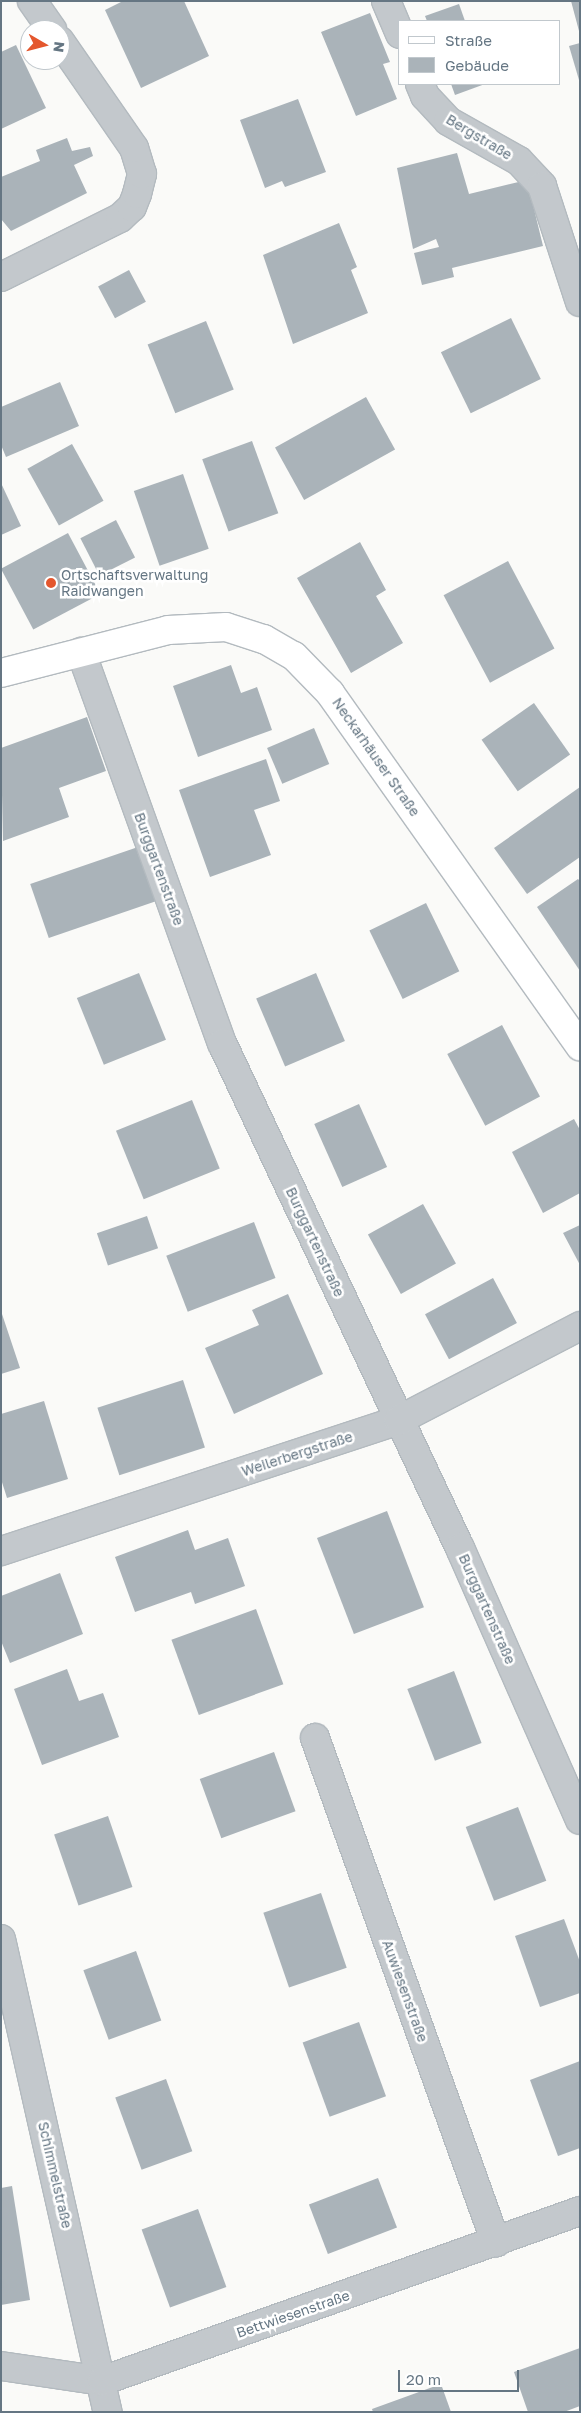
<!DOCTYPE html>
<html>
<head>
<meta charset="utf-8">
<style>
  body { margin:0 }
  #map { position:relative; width:581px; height:2413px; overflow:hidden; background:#fafaf8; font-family:"Golos Text",sans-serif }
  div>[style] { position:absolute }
  .building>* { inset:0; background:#aab3b9; transform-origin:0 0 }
  .roads { filter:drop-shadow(1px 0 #b3babf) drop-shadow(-1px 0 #b3babf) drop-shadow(0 1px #b3babf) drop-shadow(0 -1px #b3babf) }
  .street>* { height:28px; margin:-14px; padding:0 14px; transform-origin:14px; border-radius:14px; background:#c3c8cc }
  .secondary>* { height:28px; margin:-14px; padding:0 14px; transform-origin:14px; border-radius:14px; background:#fff }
  .dots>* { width:14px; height:14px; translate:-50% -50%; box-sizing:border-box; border:2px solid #fff; border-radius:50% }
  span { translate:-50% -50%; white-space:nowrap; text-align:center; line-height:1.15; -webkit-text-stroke:5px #fff; paint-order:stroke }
  .street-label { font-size:14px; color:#657683 }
  .poi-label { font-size:14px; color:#657683 }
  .left { translate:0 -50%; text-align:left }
  .frame { position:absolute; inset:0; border:2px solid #657683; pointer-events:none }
  .legend { position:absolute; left:398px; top:20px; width:162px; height:65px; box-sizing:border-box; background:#fff; border:1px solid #c1c8cd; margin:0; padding:6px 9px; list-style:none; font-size:15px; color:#657683 }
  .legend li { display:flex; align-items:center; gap:10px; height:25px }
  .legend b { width:25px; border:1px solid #c1c8cd }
  .north { position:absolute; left:20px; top:20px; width:50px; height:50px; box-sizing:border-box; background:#fff; border:1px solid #c1c8cd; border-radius:50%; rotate:98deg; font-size:14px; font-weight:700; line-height:20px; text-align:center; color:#657683 }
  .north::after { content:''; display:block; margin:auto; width:18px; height:22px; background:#e4572e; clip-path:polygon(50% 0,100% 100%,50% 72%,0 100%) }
  .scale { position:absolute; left:398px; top:2370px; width:121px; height:22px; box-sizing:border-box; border:2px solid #657683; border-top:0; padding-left:6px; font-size:15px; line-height:18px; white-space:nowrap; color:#657683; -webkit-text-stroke:4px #fff; paint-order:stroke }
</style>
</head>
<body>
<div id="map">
  <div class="building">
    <i style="clip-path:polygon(123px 1px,184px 1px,209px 56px,141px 88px,105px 10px)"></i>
    <i style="clip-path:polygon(571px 1px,580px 1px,580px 31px,579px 31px)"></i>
    <i style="clip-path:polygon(459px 4px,465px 21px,427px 21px,425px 16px)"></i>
    <i style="clip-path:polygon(370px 13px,390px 62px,383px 64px,397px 99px,356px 116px,321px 32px)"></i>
    <i style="clip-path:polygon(580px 43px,580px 80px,579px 80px,569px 46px)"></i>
    <i style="clip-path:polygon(16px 45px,46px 108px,1px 129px,1px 52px)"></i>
    <i style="clip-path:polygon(451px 84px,485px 84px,455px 95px)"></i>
    <i style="clip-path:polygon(298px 99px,326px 172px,285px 187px,282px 181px,265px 188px,240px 120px)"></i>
    <i style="clip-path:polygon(67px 138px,72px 151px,90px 147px,93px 156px,74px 165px,87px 193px,11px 231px,1px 219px,1px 177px,40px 161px,36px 150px)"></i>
    <i style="clip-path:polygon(457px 153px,469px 194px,527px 180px,543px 246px,452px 268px,454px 277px,422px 285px,414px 253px,439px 247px,436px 239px,413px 249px,397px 168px)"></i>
    <i style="clip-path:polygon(339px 223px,357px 267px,351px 270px,368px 313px,293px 344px,263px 255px)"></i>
    <i style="left:129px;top:270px;width:36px;height:35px;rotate:62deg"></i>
    <i style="left:511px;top:318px;width:68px;height:78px;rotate:64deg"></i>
    <i style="left:206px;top:321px;width:74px;height:63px;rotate:68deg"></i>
    <i style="clip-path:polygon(60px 382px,79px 426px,6px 457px,1px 445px,1px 407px)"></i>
    <i style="left:366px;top:397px;width:60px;height:104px;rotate:61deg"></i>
    <i style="left:252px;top:441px;width:77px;height:53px;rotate:70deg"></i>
    <i style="left:72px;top:444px;width:65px;height:51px;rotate:61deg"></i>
    <i style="left:183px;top:474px;width:79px;height:52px;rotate:71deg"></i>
    <i style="clip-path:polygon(1px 483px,21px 526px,1px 535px)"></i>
    <i style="left:116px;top:520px;width:42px;height:40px;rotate:63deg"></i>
    <i style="left:68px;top:533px;width:69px;height:76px;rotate:62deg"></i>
    <i style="clip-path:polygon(360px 542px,386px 590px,376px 596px,403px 643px,351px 673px,297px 578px)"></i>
    <i style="left:508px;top:561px;width:99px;height:73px;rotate:62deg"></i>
    <i style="clip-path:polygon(231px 665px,241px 693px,257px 687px,272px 730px,198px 757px,173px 686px)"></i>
    <i style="left:534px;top:703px;width:63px;height:64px;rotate:55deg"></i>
    <i style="clip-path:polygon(87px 717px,106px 771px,59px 788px,69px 817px,3px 841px,1px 748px)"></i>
    <i style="left:314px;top:728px;width:39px;height:51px;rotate:67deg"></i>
    <i style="clip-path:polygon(266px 759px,280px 801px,254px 810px,271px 855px,210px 877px,179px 790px)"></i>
    <i style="clip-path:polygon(580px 787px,580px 857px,527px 894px,494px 848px)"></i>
    <i style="left:138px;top:847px;width:57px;height:114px;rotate:71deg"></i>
    <i style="clip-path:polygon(578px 879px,580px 881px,580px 971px,537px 907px)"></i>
    <i style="left:426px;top:903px;width:76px;height:63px;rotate:64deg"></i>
    <i style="left:139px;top:973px;width:72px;height:67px;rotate:68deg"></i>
    <i style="left:316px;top:973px;width:74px;height:65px;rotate:67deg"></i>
    <i style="left:502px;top:1025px;width:81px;height:62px;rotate:62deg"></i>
    <i style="left:192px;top:1100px;width:74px;height:82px;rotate:68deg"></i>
    <i style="left:359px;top:1104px;width:69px;height:49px;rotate:66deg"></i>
    <i style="clip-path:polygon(574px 1119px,580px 1130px,580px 1193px,543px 1213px,512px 1152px)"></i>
    <i style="left:423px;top:1204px;width:68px;height:63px;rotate:61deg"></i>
    <i style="left:147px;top:1216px;width:34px;height:53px;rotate:71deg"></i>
    <i style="left:254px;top:1222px;width:60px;height:94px;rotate:69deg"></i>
    <i style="clip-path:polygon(580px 1225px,580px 1265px,563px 1233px)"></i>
    <i style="left:493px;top:1278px;width:51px;height:77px;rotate:62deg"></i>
    <i style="clip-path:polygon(288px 1294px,323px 1374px,234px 1414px,205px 1348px,259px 1325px,252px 1310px)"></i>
    <i style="clip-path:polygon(1px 1311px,20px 1368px,1px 1374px)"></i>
    <i style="left:183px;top:1380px;width:71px;height:90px;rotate:72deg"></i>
    <i style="clip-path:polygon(44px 1401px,68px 1479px,7px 1498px,1px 1479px,1px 1414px)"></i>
    <i style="left:387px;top:1511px;width:103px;height:75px;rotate:69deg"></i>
    <i style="clip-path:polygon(188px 1530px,195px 1550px,228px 1538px,245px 1586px,195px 1604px,191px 1592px,135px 1612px,115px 1557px)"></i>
    <i style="clip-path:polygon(60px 1573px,83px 1634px,10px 1663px,1px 1641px,1px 1596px)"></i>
    <i style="left:256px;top:1609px;width:80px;height:90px;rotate:70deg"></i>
    <i style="clip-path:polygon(67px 1669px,79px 1701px,103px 1693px,119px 1737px,42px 1765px,14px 1689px)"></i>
    <i style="left:454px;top:1671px;width:77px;height:50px;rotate:69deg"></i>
    <i style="left:274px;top:1752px;width:63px;height:79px;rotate:70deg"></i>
    <i style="left:518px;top:1807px;width:79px;height:56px;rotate:69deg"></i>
    <i style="left:108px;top:1816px;width:75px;height:57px;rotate:71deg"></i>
    <i style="left:321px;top:1893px;width:79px;height:61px;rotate:71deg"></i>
    <i style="clip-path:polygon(564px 1919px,580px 1962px,580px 1993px,540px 2007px,515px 1936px)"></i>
    <i style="left:136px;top:1951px;width:74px;height:56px;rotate:70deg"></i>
    <i style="left:359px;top:2022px;width:79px;height:60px;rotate:70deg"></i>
    <i style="clip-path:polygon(580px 2061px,580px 2148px,558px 2156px,530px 2080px)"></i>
    <i style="left:166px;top:2079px;width:77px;height:54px;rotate:70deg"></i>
    <i style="left:378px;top:2178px;width:53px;height:74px;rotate:69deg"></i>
    <i style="clip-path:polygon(12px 2186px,30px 2300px,1px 2305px,1px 2188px)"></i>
    <i style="left:198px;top:2209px;width:83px;height:60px;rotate:70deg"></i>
    <i style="clip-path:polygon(580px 2348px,580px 2406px,564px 2412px,528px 2412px,514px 2372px)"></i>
    <i style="clip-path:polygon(441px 2384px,451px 2412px,373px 2412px,372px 2409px)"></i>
  </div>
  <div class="roads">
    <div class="street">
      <i style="left:32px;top:1px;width:35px;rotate:55deg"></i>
      <i style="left:386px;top:1px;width:36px;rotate:67deg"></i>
      <i style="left:420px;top:84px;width:13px;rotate:67deg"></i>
      <i style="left:425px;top:96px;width:34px;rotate:47deg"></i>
      <i style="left:448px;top:121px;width:81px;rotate:29.4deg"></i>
      <i style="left:519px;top:161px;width:34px;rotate:47deg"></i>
      <i style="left:542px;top:186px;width:122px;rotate:71.9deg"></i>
      <i style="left:1px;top:277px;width:133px;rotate:-26.4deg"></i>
      <i style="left:120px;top:218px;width:16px;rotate:-43deg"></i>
      <i style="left:132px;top:207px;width:14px;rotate:-69deg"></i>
      <i style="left:137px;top:194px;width:21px;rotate:-76deg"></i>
      <i style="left:142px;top:174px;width:27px;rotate:-107deg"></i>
      <i style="left:134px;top:148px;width:130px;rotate:-124.7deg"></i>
      <i style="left:81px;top:652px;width:416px;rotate:70.2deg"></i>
      <i style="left:222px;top:1043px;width:558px;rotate:64.77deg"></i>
      <i style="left:460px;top:1548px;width:297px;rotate:66.2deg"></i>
      <i style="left:1px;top:1551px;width:419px;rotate:-18.2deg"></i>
      <i style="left:399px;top:1420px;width:204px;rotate:-27.4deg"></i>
      <i style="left:315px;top:1738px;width:536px;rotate:70.28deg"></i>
      <i style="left:1px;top:1939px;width:485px;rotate:77.3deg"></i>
      <i style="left:1px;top:2366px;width:102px;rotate:8.4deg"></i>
      <i style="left:102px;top:2381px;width:507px;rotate:-19.58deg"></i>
    </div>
    <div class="secondary">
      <i style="left:1px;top:673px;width:172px;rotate:-14.4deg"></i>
      <i style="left:168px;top:630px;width:58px;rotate:-3deg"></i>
      <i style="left:226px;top:627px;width:40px;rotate:18deg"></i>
      <i style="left:264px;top:639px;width:34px;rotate:30deg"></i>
      <i style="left:294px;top:656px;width:52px;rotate:45.8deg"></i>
      <i style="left:330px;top:693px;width:433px;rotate:54.7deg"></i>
    </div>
  </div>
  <div class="dots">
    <i style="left:51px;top:583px;background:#e4572e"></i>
  </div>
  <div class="street-label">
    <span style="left:479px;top:137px;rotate:31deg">Bergstraße</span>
    <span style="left:376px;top:757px;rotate:55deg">Neckarhäuser Straße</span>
    <span style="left:159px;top:869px;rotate:70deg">Burggartenstraße</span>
    <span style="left:315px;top:1242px;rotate:65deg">Burggartenstraße</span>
    <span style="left:297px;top:1454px;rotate:-18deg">Weilerbergstraße</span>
    <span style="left:487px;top:1609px;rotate:66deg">Burggartenstraße</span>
    <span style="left:405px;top:1991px;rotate:70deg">Auwiesenstraße</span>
    <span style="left:55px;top:2175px;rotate:77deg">Schimmelstraße</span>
    <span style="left:293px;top:2314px;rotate:-19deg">Bettwiesenstraße</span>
  </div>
  <div class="poi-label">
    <span class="left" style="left:61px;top:583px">Ortschaftsverwaltung<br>Raidwangen</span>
  </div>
  <div class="frame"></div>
  <ul class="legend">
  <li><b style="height:6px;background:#fff"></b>Straße</li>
  <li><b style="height:14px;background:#aab3b9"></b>Gebäude</li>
  </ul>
  <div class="north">N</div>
  <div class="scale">20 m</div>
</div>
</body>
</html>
